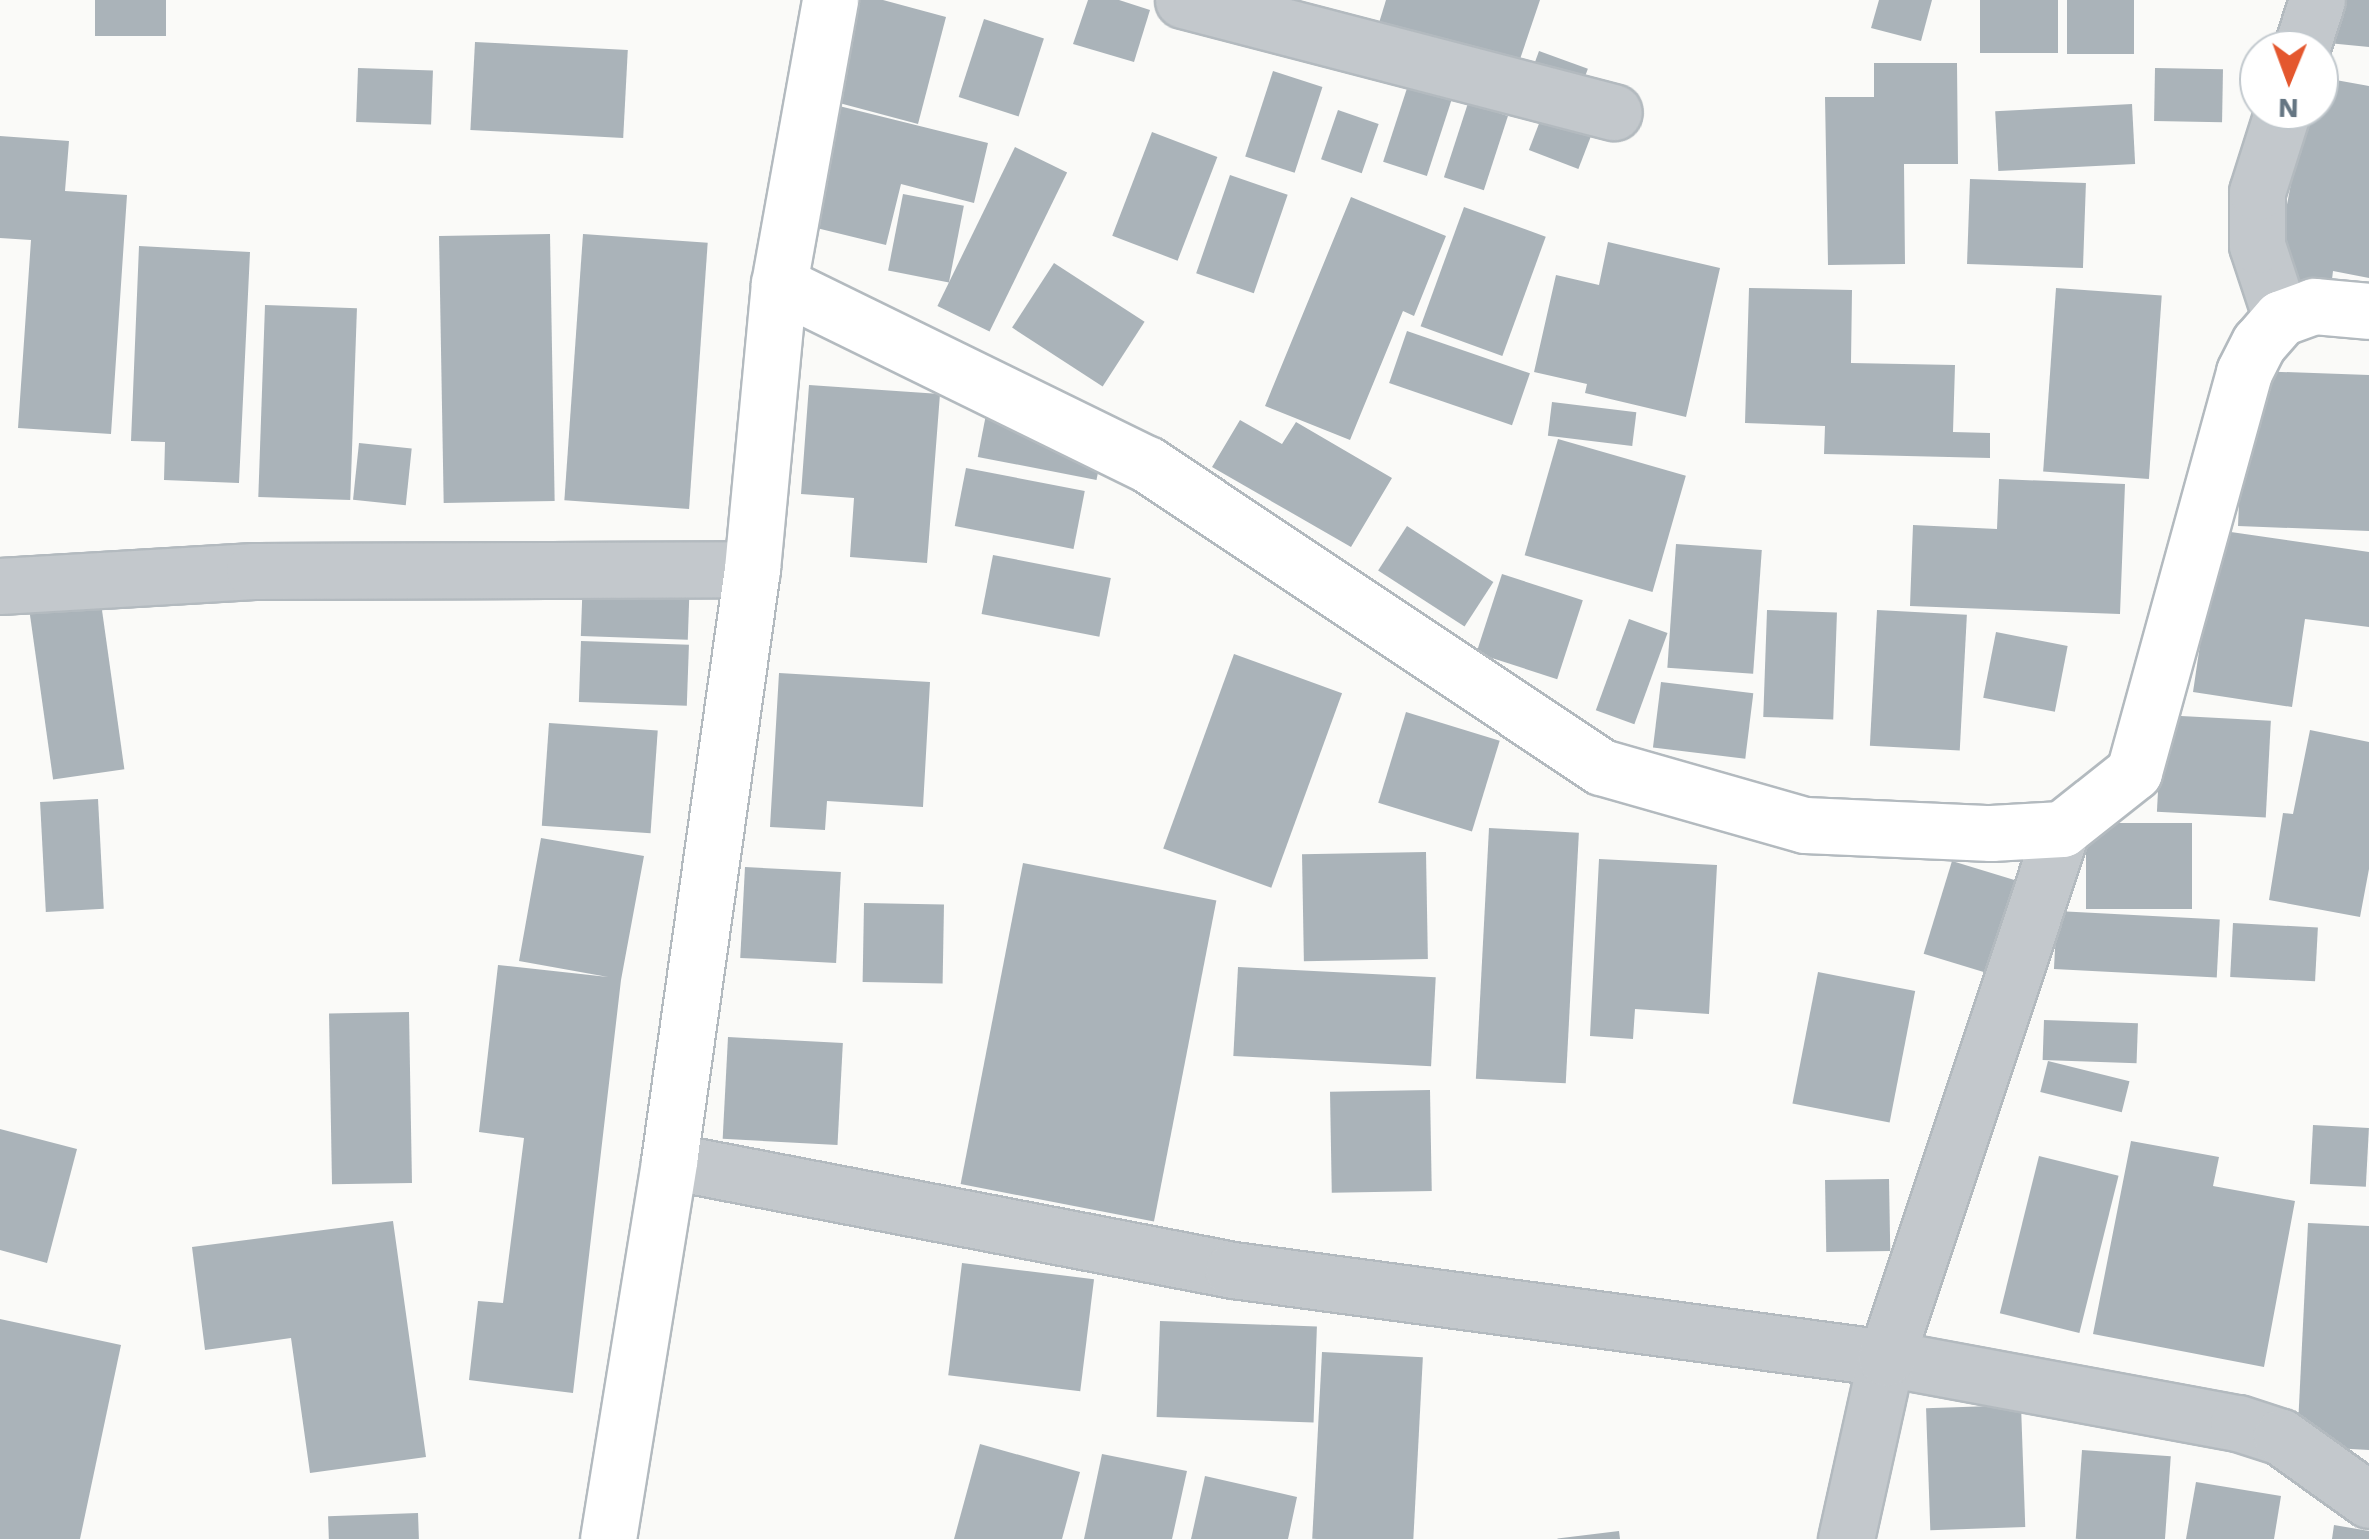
<!DOCTYPE html>
<html>
<head>
<meta charset="utf-8">
<style>
  body { margin:0 }
  #map { position:relative; width:2369px; height:1539px; overflow:hidden; background:#fafaf8; font-family:"Work Sans",sans-serif }
  div>[style] { position:absolute }
  .building>* { inset:0; background:#aab3b9; transform-origin:0 0 }
  .roads { filter:drop-shadow(2px 0 #b3babf) drop-shadow(-2px 0 #b3babf) drop-shadow(0 2px #b3babf) drop-shadow(0 -2px #b3babf) }
  .street>* { height:55px; margin:-27.5px; padding:0 27.5px; transform-origin:27.5px; border-radius:27.5px; background:#c3c8cc }
  .secondary>* { height:55px; margin:-27.5px; padding:0 27.5px; transform-origin:27.5px; border-radius:27.5px; background:#fff }
  span { translate:-50% -50%; white-space:nowrap; text-align:center; line-height:1.15; -webkit-text-stroke:10px #fff; paint-order:stroke }
  .north { position:absolute; left:2239px; top:30px; width:100px; height:100px; box-sizing:border-box; background:#fff; border:2px solid #c1c8cd; border-radius:50%; rotate:181deg; font-size:28px; font-weight:700; line-height:40px; text-align:center; color:#657683 }
  .north::after { content:''; display:block; margin:auto; width:35px; height:45px; background:#e4572e; clip-path:polygon(50% 0,100% 100%,50% 72%,0 100%) }
</style>
</head>
<body>
<div id="map">
  <div class="building">
    <i style="left:95px;top:0;width:71px;height:36px"></i>
    <i style="clip-path:polygon(839px 0,883px 0,946px 17px,918px 124px,813px 96px)"></i>
    <i style="clip-path:polygon(1088px 0,1119px 0,1150px 10px,1134px 62px,1073px 44px)"></i>
    <i style="clip-path:polygon(1386px 0,1540px 0,1517px 68px,1379px 23px)"></i>
    <i style="clip-path:polygon(1879px 0,1932px 0,1921px 41px,1871px 28px)"></i>
    <i style="left:1980px;top:0;width:78px;height:53px"></i>
    <i style="left:2067px;top:0;width:67px;height:54px"></i>
    <i style="clip-path:polygon(2333px 0,2369px 0,2369px 47px,2328px 43px)"></i>
    <i style="left:984px;top:19px;width:63px;height:82px;rotate:18deg"></i>
    <i style="left:475px;top:42px;width:153px;height:88px;rotate:3deg"></i>
    <i style="left:1539px;top:51px;width:52px;height:45px;rotate:20deg"></i>
    <i style="clip-path:polygon(1874px 63px,1957px 63px,1958px 164px,1904px 164px,1905px 264px,1828px 265px,1825px 97px,1874px 97px)"></i>
    <i style="left:358px;top:68px;width:75px;height:54px;rotate:2deg"></i>
    <i style="left:2155px;top:68px;width:68px;height:53px;rotate:1deg"></i>
    <i style="left:1273px;top:71px;width:52px;height:90px;rotate:18deg"></i>
    <i style="clip-path:polygon(2319px 77px,2369px 86px,2369px 278px,2333px 271px,2331px 288px,2273px 278px,2305px 110px,2319px 110px)"></i>
    <i style="left:1410px;top:79px;width:46px;height:87px;rotate:18deg"></i>
    <i style="clip-path:polygon(823px 102px,988px 143px,974px 203px,901px 184px,886px 245px,792px 222px)"></i>
    <i style="left:1468px;top:103px;width:42px;height:78px;rotate:18deg"></i>
    <i style="left:2132px;top:104px;width:60px;height:137px;rotate:87deg"></i>
    <i style="left:1545px;top:108px;width:53px;height:45px;rotate:21deg"></i>
    <i style="left:1338px;top:110px;width:43px;height:52px;rotate:19deg"></i>
    <i style="left:1152px;top:132px;width:70px;height:111px;rotate:21deg"></i>
    <i style="clip-path:polygon(0 136px,69px 141px,65px 191px,127px 195px,111px 434px,18px 428px,31px 240px,0 238px)"></i>
    <i style="left:1015px;top:147px;width:58px;height:177px;rotate:26deg"></i>
    <i style="left:1230px;top:175px;width:61px;height:104px;rotate:19deg"></i>
    <i style="left:1970px;top:179px;width:116px;height:85px;rotate:2deg"></i>
    <i style="left:903px;top:194px;width:62px;height:78px;rotate:11deg"></i>
    <i style="clip-path:polygon(1351px 197px,1446px 236px,1414px 316px,1403px 311px,1350px 440px,1265px 406px)"></i>
    <i style="left:1464px;top:207px;width:87px;height:127px;rotate:20deg"></i>
    <i style="left:550px;top:234px;width:267px;height:111px;rotate:89deg"></i>
    <i style="left:583px;top:234px;width:125px;height:267px;rotate:4deg"></i>
    <i style="clip-path:polygon(1608px 242px,1720px 268px,1686px 417px,1585px 393px,1587px 384px,1534px 372px,1556px 275px,1599px 285px)"></i>
    <i style="clip-path:polygon(139px 246px,250px 252px,239px 483px,164px 480px,165px 442px,131px 441px)"></i>
    <i style="left:1054px;top:263px;width:108px;height:77px;rotate:33deg"></i>
    <i style="clip-path:polygon(1749px 288px,1852px 290px,1851px 363px,1955px 365px,1953px 432px,1990px 433px,1990px 458px,1824px 454px,1825px 426px,1745px 423px)"></i>
    <i style="left:2056px;top:288px;width:106px;height:184px;rotate:4deg"></i>
    <i style="left:265px;top:305px;width:92px;height:192px;rotate:2deg"></i>
    <i style="left:1407px;top:331px;width:130px;height:55px;rotate:19deg"></i>
    <i style="clip-path:polygon(2256px 371px,2369px 375px,2369px 531px,2238px 526px,2244px 387px)"></i>
    <i style="clip-path:polygon(809px 385px,940px 394px,927px 563px,850px 557px,854px 498px,801px 494px)"></i>
    <i style="left:989px;top:399px;width:121px;height:59px;rotate:11deg"></i>
    <i style="left:1552px;top:402px;width:85px;height:34px;rotate:7deg"></i>
    <i style="clip-path:polygon(1240px 420px,1282px 444px,1296px 422px,1392px 478px,1351px 547px,1212px 467px)"></i>
    <i style="left:1558px;top:439px;width:133px;height:121px;rotate:16deg"></i>
    <i style="left:359px;top:443px;width:53px;height:57px;rotate:6deg"></i>
    <i style="left:966px;top:468px;width:121px;height:59px;rotate:11deg"></i>
    <i style="clip-path:polygon(1999px 479px,2125px 484px,2120px 614px,1910px 606px,1913px 525px,1997px 529px)"></i>
    <i style="left:1407px;top:526px;width:103px;height:53px;rotate:33deg"></i>
    <i style="clip-path:polygon(2217px 530px,2369px 552px,2369px 627px,2305px 619px,2292px 707px,2193px 692px)"></i>
    <i style="left:1676px;top:544px;width:86px;height:124px;rotate:4deg"></i>
    <i style="left:993px;top:555px;width:120px;height:60px;rotate:11deg"></i>
    <i style="left:583px;top:574px;width:107px;height:62px;rotate:2deg"></i>
    <i style="left:1502px;top:574px;width:85px;height:83px;rotate:18deg"></i>
    <i style="left:101px;top:603px;width:168px;height:72px;rotate:82deg"></i>
    <i style="left:1767px;top:610px;width:70px;height:107px;rotate:2deg"></i>
    <i style="left:1877px;top:610px;width:90px;height:136px;rotate:3deg"></i>
    <i style="left:1629px;top:619px;width:41px;height:97px;rotate:20deg"></i>
    <i style="left:1996px;top:632px;width:73px;height:67px;rotate:11deg"></i>
    <i style="left:581px;top:641px;width:108px;height:61px;rotate:2deg"></i>
    <i style="left:1234px;top:654px;width:115px;height:207px;rotate:20deg"></i>
    <i style="clip-path:polygon(779px 673px,930px 682px,923px 807px,827px 801px,825px 830px,770px 827px)"></i>
    <i style="left:1661px;top:682px;width:93px;height:66px;rotate:7deg"></i>
    <i style="left:1406px;top:712px;width:98px;height:95px;rotate:17deg"></i>
    <i style="left:2162px;top:715px;width:109px;height:97px;rotate:3deg"></i>
    <i style="left:549px;top:723px;width:109px;height:103px;rotate:4deg"></i>
    <i style="clip-path:polygon(2310px 730px,2369px 742px,2369px 869px,2360px 917px,2269px 900px,2283px 813px,2293px 814px)"></i>
    <i style="left:98px;top:799px;width:110px;height:58px;rotate:87deg"></i>
    <i style="left:2192px;top:823px;width:86px;height:106px;rotate:90deg"></i>
    <i style="left:1489px;top:828px;width:90px;height:251px;rotate:3deg"></i>
    <i style="clip-path:polygon(541px 838px,644px 856px,621px 980px,573px 1393px,469px 1380px,478px 1301px,503px 1303px,524px 1138px,479px 1132px,498px 965px,608px 977px,519px 961px)"></i>
    <i style="left:1426px;top:852px;width:107px;height:124px;rotate:89deg"></i>
    <i style="clip-path:polygon(1599px 859px,1717px 865px,1709px 1014px,1635px 1009px,1633px 1039px,1590px 1036px)"></i>
    <i style="left:1952px;top:861px;width:73px;height:97px;rotate:17deg"></i>
    <i style="left:1023px;top:863px;width:197px;height:327px;rotate:11deg"></i>
    <i style="left:745px;top:867px;width:96px;height:91px;rotate:3deg"></i>
    <i style="left:864px;top:903px;width:80px;height:79px;rotate:1deg"></i>
    <i style="left:2057px;top:911px;width:163px;height:58px;rotate:3deg"></i>
    <i style="left:2233px;top:923px;width:85px;height:54px;rotate:3deg"></i>
    <i style="left:1238px;top:967px;width:198px;height:89px;rotate:3deg"></i>
    <i style="left:1818px;top:972px;width:99px;height:134px;rotate:11deg"></i>
    <i style="left:409px;top:1012px;width:171px;height:80px;rotate:89deg"></i>
    <i style="left:2044px;top:1020px;width:94px;height:40px;rotate:2deg"></i>
    <i style="left:728px;top:1037px;width:115px;height:102px;rotate:3deg"></i>
    <i style="left:2048px;top:1061px;width:84px;height:32px;rotate:14deg"></i>
    <i style="left:1430px;top:1090px;width:101px;height:100px;rotate:89deg"></i>
    <i style="left:2313px;top:1125px;width:56px;height:59px;rotate:3deg"></i>
    <i style="clip-path:polygon(0 1129px,77px 1149px,47px 1263px,0 1250px)"></i>
    <i style="clip-path:polygon(2131px 1141px,2219px 1157px,2213px 1186px,2295px 1201px,2264px 1367px,2093px 1334px)"></i>
    <i style="left:2039px;top:1156px;width:82px;height:162px;rotate:14deg"></i>
    <i style="left:1889px;top:1179px;width:72px;height:64px;rotate:89deg"></i>
    <i style="clip-path:polygon(393px 1221px,426px 1457px,310px 1473px,291px 1338px,205px 1350px,192px 1247px)"></i>
    <i style="clip-path:polygon(2308px 1223px,2369px 1226px,2369px 1450px,2297px 1446px)"></i>
    <i style="left:962px;top:1263px;width:133px;height:113px;rotate:7deg"></i>
    <i style="clip-path:polygon(0 1319px,121px 1345px,80px 1539px,0 1539px)"></i>
    <i style="left:1160px;top:1321px;width:157px;height:96px;rotate:2deg"></i>
    <i style="left:1322px;top:1352px;width:101px;height:187px;rotate:3deg"></i>
    <i style="left:2021px;top:1405px;width:122px;height:95px;rotate:88deg"></i>
    <i style="clip-path:polygon(980px 1444px,1080px 1472px,1062px 1539px,954px 1539px)"></i>
    <i style="left:2082px;top:1450px;width:89px;height:89px;rotate:4deg"></i>
    <i style="clip-path:polygon(1102px 1454px,1187px 1471px,1172px 1539px,1084px 1539px)"></i>
    <i style="clip-path:polygon(1205px 1476px,1297px 1497px,1288px 1539px,1191px 1539px)"></i>
    <i style="clip-path:polygon(2196px 1482px,2281px 1496px,2274px 1539px,2186px 1539px)"></i>
    <i style="left:418px;top:1513px;width:26px;height:90px;rotate:88deg"></i>
    <i style="clip-path:polygon(2334px 1525px,2369px 1531px,2369px 1539px,2332px 1539px)"></i>
    <i style="left:1619px;top:1531px;width:8px;height:62px;rotate:83deg"></i>
  </div>
  <div class="roads">
    <div class="street">
      <i style="left:1183px;top:0;width:445px;rotate:14.6deg"></i>
      <i style="left:2301px;top:50px;width:52px;rotate:-72.3deg"></i>
      <i style="left:2281px;top:318px;width:77px;rotate:-108.2deg"></i>
      <i style="left:2257px;top:245px;width:53px;rotate:-90deg"></i>
      <i style="left:2257px;top:192px;width:86px;rotate:-72.4deg"></i>
      <i style="left:0;top:586px;width:254px;rotate:-3.4deg"></i>
      <i style="left:254px;top:571px;width:498px;rotate:-0.2deg"></i>
      <i style="left:669px;top:1161px;width:574px;rotate:10.94deg"></i>
      <i style="left:1233px;top:1270px;width:659px;rotate:7.68deg"></i>
      <i style="left:1886px;top:1358px;width:358px;rotate:10.5deg"></i>
      <i style="left:2238px;top:1423px;width:45px;rotate:18deg"></i>
      <i style="left:2281px;top:1437px;width:108px;rotate:35.6deg"></i>
      <i style="left:1846px;top:1539px;width:185px;rotate:-77.5deg"></i>
      <i style="left:1886px;top:1358px;width:558px;rotate:-71.6deg"></i>
    </div>
    <div class="secondary">
      <i style="left:779px;top:284px;width:410px;rotate:26.1deg"></i>
      <i style="left:1147px;top:464px;width:546px;rotate:33.72deg"></i>
      <i style="left:1601px;top:767px;width:212px;rotate:15.9deg"></i>
      <i style="left:1805px;top:825px;width:186px;rotate:2.5deg"></i>
      <i style="left:1991px;top:833px;width:71px;rotate:-3.2deg"></i>
      <i style="left:2062px;top:829px;width:92px;rotate:-38.4deg"></i>
      <i style="left:2134px;top:772px;width:415px;rotate:-74.6deg"></i>
      <i style="left:2244px;top:372px;width:33px;rotate:-63deg"></i>
      <i style="left:2259px;top:343px;width:33px;rotate:-49deg"></i>
      <i style="left:2281px;top:318px;width:35px;rotate:-20deg"></i>
      <i style="left:2314px;top:306px;width:55px;rotate:5.2deg"></i>
      <i style="left:608px;top:1539px;width:383px;rotate:-80.8deg"></i>
      <i style="left:669px;top:1161px;width:598px;rotate:-82.02deg"></i>
      <i style="left:752px;top:569px;width:286px;rotate:-84.6deg"></i>
      <i style="left:779px;top:284px;width:289px;rotate:-79.8deg"></i>
    </div>
  </div>
  <div class="north">N</div>
</div>
</body>
</html>
